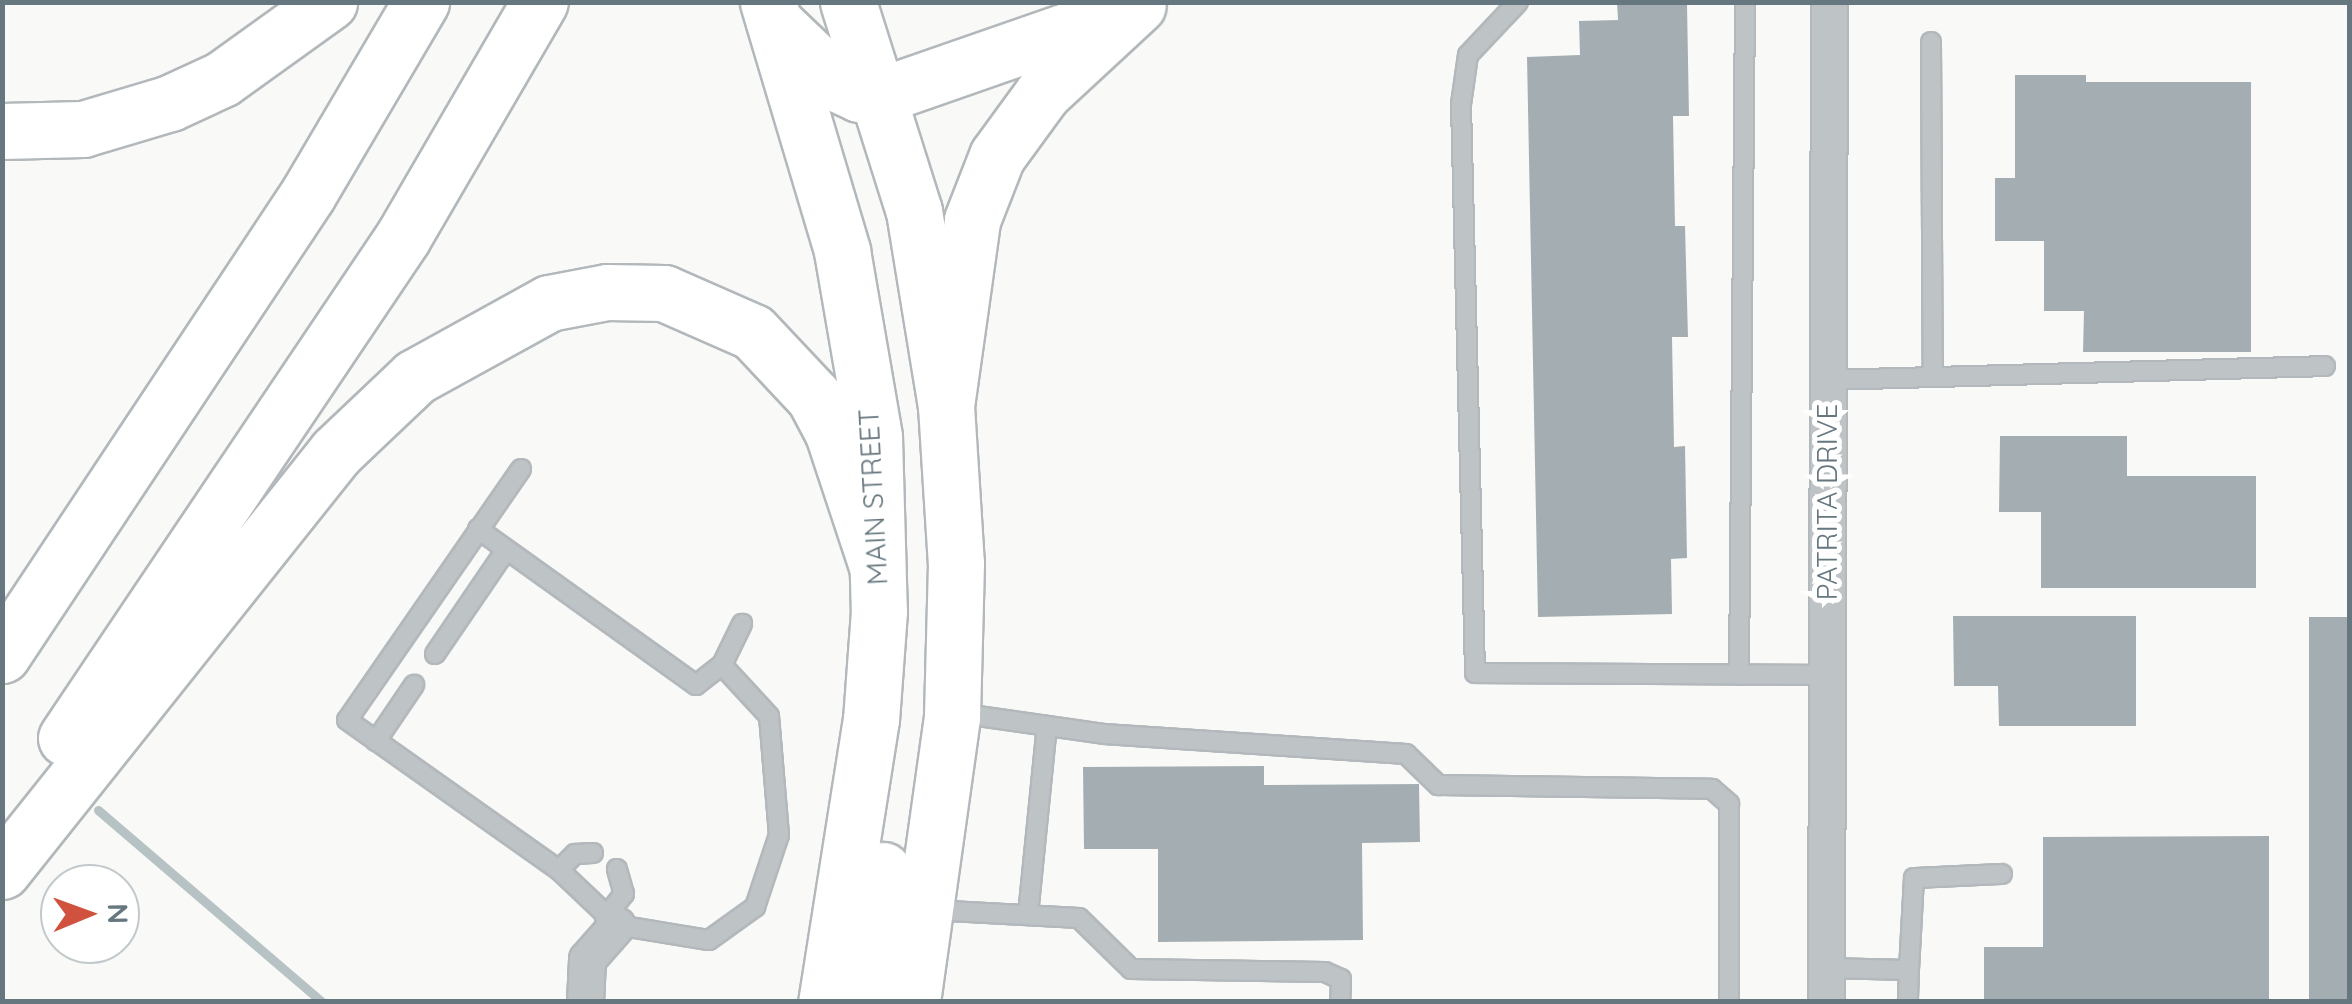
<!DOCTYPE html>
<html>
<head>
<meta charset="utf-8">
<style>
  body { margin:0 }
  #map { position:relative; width:2352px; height:1004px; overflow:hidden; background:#f9f9f7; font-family:Quicksand,sans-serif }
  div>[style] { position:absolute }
  .stream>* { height:9px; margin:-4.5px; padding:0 4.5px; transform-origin:4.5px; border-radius:4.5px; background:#b7c2c5 }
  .building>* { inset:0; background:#a4aeb2; transform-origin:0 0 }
  .roads { filter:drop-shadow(2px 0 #b2b8bb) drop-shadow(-2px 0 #b2b8bb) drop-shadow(0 2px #b2b8bb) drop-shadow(0 -2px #b2b8bb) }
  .service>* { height:18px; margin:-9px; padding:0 9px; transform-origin:9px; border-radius:9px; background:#bec3c6 }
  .minor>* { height:35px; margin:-17.5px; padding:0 17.5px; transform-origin:17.5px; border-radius:17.5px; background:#bec3c6 }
  .primary>* { height:55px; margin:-27.5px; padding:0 27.5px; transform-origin:27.5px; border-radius:27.5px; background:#fff }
  .motorway>* { height:55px; margin:-27.5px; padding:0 27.5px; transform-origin:27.5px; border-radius:27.5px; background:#fff }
  span { translate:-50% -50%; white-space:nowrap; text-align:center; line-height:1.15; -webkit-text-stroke:10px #fff; paint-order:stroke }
  .street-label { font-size:28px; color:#66777f }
  .frame { position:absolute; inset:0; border:5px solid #66777f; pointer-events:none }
  .north { position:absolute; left:40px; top:864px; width:100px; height:100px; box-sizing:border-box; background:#fff; border:2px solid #c2c9cc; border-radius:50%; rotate:89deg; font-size:28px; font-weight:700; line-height:40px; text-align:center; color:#66777f }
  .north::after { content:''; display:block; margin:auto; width:35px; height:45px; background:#d1513f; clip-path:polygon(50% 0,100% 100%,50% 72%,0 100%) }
</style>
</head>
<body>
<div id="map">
  <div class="stream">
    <i style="left:98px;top:810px;width:295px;rotate:40.6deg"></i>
  </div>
  <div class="building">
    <i style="clip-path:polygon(1617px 2px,1687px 4px,1689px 116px,1673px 116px,1675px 226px,1685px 226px,1688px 337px,1672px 337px,1674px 447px,1685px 446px,1687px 558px,1671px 559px,1672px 614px,1538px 617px,1527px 57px,1580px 55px,1579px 21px,1618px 20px)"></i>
    <i style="clip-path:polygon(2015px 75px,2086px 75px,2086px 82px,2251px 82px,2251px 352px,2083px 352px,2084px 311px,2044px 311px,2044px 241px,1995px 241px,1995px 178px,2015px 178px)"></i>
    <i style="clip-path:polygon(2000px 436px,2127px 436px,2127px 476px,2256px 476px,2256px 588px,2041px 588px,2041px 512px,1999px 512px)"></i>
    <i style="clip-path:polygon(1953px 616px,2136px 616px,2136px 726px,1999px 726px,1998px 686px,1954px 686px)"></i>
    <i style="left:2309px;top:617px;width:41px;height:385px"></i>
    <i style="clip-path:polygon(1264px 766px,1264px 785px,1419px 784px,1420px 842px,1362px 843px,1363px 940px,1158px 942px,1158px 849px,1084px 849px,1083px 767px)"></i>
    <i style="clip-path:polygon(2269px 836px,2269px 1002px,1984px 1002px,1984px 947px,2043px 947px,2043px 837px)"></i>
  </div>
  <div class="roads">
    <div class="service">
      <i style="left:1518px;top:2px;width:73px;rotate:133.3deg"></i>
      <i style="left:1468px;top:55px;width:49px;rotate:98.1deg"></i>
      <i style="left:1461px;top:104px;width:569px;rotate:88.59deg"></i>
      <i style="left:1475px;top:673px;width:352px;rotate:0.3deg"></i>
      <i style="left:1931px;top:42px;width:335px;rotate:89.7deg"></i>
      <i style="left:1828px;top:380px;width:497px;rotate:-1.6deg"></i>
      <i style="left:521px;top:469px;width:305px;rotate:124.7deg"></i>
      <i style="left:347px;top:720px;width:260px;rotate:35.3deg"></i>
      <i style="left:559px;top:870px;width:80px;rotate:43.5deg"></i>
      <i style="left:617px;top:925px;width:93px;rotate:9.3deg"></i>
      <i style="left:709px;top:940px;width:57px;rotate:-35.7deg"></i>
      <i style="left:755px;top:907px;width:76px;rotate:-71.6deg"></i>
      <i style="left:779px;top:835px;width:119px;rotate:-94.8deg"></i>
      <i style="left:769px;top:716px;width:69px;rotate:-132.7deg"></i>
      <i style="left:722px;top:665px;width:46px;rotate:-64deg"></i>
      <i style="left:478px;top:529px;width:268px;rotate:35.6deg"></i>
      <i style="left:696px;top:685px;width:33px;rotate:-38deg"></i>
      <i style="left:435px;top:654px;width:126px;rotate:-55.7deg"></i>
      <i style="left:1739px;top:675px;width:673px;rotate:-89.49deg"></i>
      <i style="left:957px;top:713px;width:148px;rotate:8.1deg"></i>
      <i style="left:1104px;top:734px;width:303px;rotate:3.8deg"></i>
      <i style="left:1406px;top:754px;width:45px;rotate:44.1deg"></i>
      <i style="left:1438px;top:785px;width:274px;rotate:0.8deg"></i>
      <i style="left:1712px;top:789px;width:23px;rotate:41deg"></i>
      <i style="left:1729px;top:804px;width:198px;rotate:90deg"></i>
      <i style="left:376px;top:741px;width:68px;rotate:-55.8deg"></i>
      <i style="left:559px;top:870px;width:23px;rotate:-45deg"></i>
      <i style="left:575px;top:854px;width:18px;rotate:-3deg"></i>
      <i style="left:931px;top:910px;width:148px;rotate:3.1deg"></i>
      <i style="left:1079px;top:918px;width:73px;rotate:44.4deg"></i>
      <i style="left:1131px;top:969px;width:194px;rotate:0.9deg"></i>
      <i style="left:1325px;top:972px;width:17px;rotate:24deg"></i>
      <i style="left:1341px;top:979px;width:23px;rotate:92deg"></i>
      <i style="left:1028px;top:915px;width:190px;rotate:-84.3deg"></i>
      <i style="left:605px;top:918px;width:31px;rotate:-52deg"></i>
      <i style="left:624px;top:894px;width:26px;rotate:-106deg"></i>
      <i style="left:1826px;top:968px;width:83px;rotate:1.4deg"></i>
      <i style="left:1909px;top:970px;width:32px;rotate:92deg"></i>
      <i style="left:1909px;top:970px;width:92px;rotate:-86.9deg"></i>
      <i style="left:1914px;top:878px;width:88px;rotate:-2.6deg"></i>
    </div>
    <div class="minor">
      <i style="left:585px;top:1002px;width:43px;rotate:-87.3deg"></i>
      <i style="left:587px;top:959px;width:45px;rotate:-48.6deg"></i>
      <i style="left:1826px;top:1002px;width:1000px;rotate:-89.83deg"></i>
    </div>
    <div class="primary">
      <i style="left:768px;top:2px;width:260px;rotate:73.4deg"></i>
      <i style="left:842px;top:251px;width:189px;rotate:80.2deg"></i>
      <i style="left:874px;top:437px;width:174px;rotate:88.4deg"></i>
      <i style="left:879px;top:611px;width:108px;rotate:94.2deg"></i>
      <i style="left:871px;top:719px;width:287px;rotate:99deg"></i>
      <i style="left:848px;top:2px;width:219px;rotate:72.5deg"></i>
      <i style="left:914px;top:211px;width:198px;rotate:80.7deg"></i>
      <i style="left:946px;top:406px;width:157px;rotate:86.4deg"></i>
      <i style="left:956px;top:563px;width:154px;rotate:91.5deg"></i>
      <i style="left:952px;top:717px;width:288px;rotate:98deg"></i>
      <i style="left:867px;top:1002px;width:133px;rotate:-83.1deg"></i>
    </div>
    <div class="motorway">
      <i style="left:774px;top:22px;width:91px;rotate:43.7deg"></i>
      <i style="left:840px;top:85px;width:21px;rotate:25deg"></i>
      <i style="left:859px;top:94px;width:20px;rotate:6deg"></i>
      <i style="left:879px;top:96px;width:249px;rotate:-19.2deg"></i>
      <i style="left:2px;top:131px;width:81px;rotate:-1.4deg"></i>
      <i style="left:83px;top:129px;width:91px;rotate:-16.6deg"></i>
      <i style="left:170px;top:103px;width:57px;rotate:-24.8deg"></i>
      <i style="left:222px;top:79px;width:132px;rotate:-35.7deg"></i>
      <i style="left:946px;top:406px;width:188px;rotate:-82deg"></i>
      <i style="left:972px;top:220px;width:69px;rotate:-68.7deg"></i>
      <i style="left:997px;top:156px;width:78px;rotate:-53.9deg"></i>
      <i style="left:1043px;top:93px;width:129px;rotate:-42.8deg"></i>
      <i style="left:2px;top:655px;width:553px;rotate:-56.42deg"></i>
      <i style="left:308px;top:194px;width:223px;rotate:-59.5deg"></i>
      <i style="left:66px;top:738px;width:604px;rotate:-56.07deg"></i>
      <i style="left:403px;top:237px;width:272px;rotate:-59.8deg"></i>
      <i style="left:2px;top:871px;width:536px;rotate:-51.44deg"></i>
      <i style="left:336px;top:452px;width:109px;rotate:-43.5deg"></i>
      <i style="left:415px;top:377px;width:153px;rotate:-28.9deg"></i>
      <i style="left:549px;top:303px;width:59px;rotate:-10.7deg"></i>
      <i style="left:607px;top:292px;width:57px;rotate:1deg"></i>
      <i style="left:664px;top:293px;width:97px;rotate:23.7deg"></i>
      <i style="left:753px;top:332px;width:89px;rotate:46.8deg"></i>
      <i style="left:814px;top:397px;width:41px;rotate:62.2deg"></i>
      <i style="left:833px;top:433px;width:137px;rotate:71.7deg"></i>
    </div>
  </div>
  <div class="street-label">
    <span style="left:873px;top:497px;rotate:-93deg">MAIN STREET</span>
    <span style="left:1827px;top:502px;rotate:-90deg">PATRITA DRIVE</span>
  </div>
  <div class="frame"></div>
  <div class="north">N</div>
</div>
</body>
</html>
